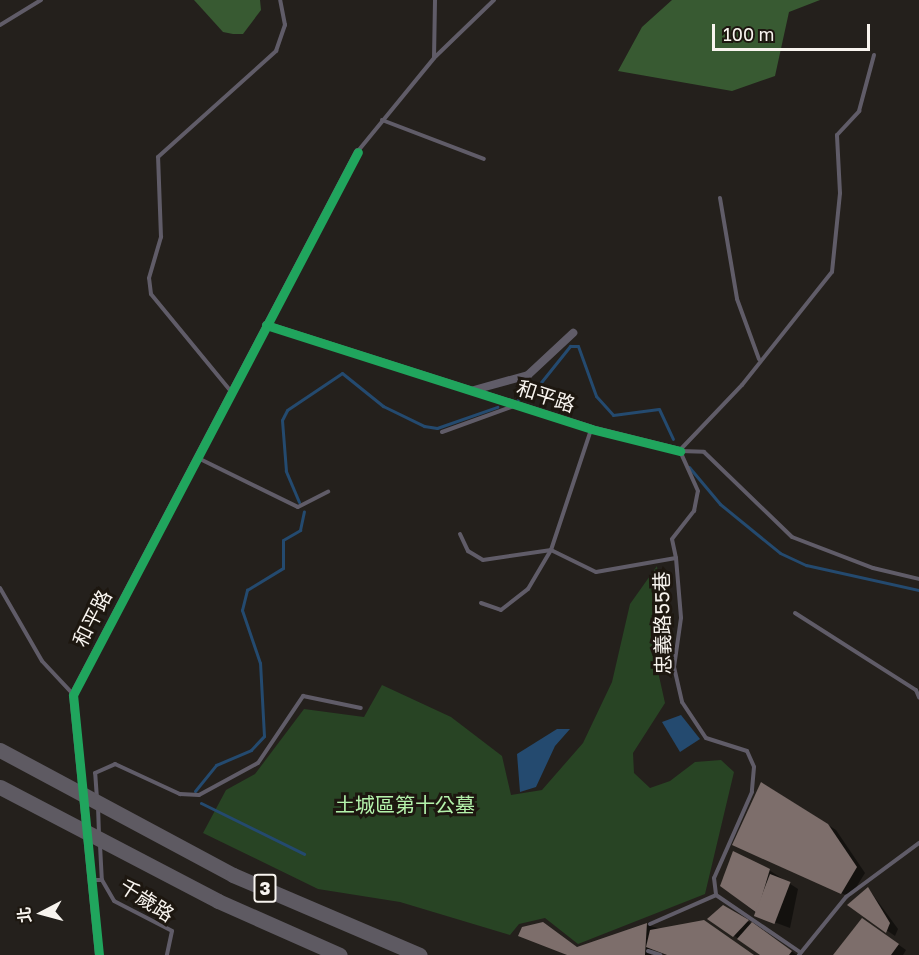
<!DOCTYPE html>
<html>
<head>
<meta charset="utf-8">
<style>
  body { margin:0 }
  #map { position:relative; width:919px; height:955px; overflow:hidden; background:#24201c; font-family:"Golos Text","Noto Sans TC",sans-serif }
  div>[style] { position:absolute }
  .green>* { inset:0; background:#284424 }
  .forest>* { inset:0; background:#385a32 }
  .water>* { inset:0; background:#244a6f }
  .shadow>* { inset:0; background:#0007 }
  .stream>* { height:3px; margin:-1.5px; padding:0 1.5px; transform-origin:1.5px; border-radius:1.5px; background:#244a6f }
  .building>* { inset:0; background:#7d6e6b; transform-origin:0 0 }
  .service>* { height:4px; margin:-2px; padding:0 2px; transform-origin:2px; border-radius:2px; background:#605c68 }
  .minor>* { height:8px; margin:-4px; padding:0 4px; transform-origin:4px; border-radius:4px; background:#605c68 }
  .motorway>* { height:15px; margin:-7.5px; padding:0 7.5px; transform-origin:7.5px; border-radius:7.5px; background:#5e5a62 }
  .cycleway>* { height:9px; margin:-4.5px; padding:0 4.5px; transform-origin:4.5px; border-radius:4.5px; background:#20a55d }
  span { translate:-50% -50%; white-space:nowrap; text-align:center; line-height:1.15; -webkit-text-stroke:6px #1d1710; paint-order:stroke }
  .shield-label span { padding:2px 4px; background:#1d1710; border:2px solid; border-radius:4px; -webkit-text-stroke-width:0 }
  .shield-label { font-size:18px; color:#f8f4ef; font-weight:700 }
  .street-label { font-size:20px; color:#f8f4ef }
  .park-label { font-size:20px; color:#b4f2ab }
  .north { position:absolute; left:12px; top:883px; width:60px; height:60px; -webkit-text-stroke:4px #1d1710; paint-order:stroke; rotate:264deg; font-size:16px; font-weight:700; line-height:24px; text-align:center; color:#f8f4ef }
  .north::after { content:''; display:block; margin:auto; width:21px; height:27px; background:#f8f4ef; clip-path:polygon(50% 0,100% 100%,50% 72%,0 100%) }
  .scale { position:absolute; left:712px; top:24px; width:158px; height:27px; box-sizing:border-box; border:3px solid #f8f4ef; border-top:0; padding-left:8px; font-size:18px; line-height:21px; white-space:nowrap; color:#f8f4ef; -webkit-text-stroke:4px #1d1710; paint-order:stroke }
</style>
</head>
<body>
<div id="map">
  <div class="green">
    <i style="clip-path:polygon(657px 566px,662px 625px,657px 667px,665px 703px,633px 753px,634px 773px,650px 788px,670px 781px,695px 762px,721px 760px,734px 772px,705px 894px,578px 944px,545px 918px,519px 924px,510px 935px,400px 902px,318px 889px,203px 833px,226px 790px,255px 774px,304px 709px,364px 717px,382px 685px,451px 717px,502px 756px,511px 795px,542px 790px,583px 743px,612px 682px,630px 604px)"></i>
  </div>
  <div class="forest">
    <i style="clip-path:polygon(194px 0,260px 0,261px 10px,243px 34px,233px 34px,223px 32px)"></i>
    <i style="clip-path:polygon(672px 0,820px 0,789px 12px,775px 76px,732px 91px,618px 71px,642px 27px)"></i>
  </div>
  <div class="water">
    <i style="clip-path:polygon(681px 715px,700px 739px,680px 752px,662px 722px)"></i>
    <i style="clip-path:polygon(557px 729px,570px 729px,555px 746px,536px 787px,520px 792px,517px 754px)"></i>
  </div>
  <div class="shadow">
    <i style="clip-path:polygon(770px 788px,836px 830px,865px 873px,850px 897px,733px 845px)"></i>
    <i style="clip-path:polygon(769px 870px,798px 889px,790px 928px,761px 917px,722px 886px)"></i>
    <i style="clip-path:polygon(868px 888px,898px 929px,895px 936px,849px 904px)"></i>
    <i style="clip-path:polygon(723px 907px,756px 926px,797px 955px,762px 955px,709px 918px)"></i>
    <i style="clip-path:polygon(543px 923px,578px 948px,647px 925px,753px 955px,666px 955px,652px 949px,651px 955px,567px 955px)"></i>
    <i style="clip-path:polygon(871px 925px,906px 950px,903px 955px,835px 955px)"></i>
  </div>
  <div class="stream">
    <i style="left:518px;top:399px;width:18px;rotate:-27deg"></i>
    <i style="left:534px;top:391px;width:58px;rotate:-51.3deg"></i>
    <i style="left:570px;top:346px;width:8px"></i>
    <i style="left:578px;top:346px;width:53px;rotate:70.2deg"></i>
    <i style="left:596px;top:396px;width:25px;rotate:48deg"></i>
    <i style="left:613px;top:415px;width:46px;rotate:-7.4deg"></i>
    <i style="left:659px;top:409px;width:33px;rotate:65deg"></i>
    <i style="left:689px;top:467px;width:48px;rotate:50deg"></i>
    <i style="left:720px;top:504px;width:77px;rotate:39.2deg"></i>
    <i style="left:780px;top:553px;width:29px;rotate:25deg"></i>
    <i style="left:806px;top:565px;width:116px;rotate:12.5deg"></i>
    <i style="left:299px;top:502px;width:34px;rotate:-113deg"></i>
    <i style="left:286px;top:471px;width:51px;rotate:-94.5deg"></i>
    <i style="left:282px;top:420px;width:11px;rotate:-63deg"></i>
    <i style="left:287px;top:410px;width:66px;rotate:-33.9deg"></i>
    <i style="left:342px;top:373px;width:53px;rotate:38.8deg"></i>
    <i style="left:383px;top:406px;width:46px;rotate:26deg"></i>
    <i style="left:424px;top:426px;width:13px;rotate:9deg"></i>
    <i style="left:437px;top:428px;width:64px;rotate:-19.3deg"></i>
    <i style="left:195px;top:791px;width:33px;rotate:-51deg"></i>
    <i style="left:216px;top:765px;width:38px;rotate:-23deg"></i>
    <i style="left:251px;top:750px;width:19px;rotate:-47deg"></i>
    <i style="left:264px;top:736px;width:73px;rotate:-93.1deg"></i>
    <i style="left:260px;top:663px;width:56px;rotate:-108.8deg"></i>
    <i style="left:242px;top:610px;width:21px;rotate:-76deg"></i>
    <i style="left:247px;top:590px;width:42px;rotate:-31.4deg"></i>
    <i style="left:283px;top:568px;width:28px;rotate:-90deg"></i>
    <i style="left:283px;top:540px;width:20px;rotate:-30deg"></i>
    <i style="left:300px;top:530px;width:19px;rotate:-78deg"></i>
    <i style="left:201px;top:803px;width:115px;rotate:26.3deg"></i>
  </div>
  <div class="building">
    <i style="clip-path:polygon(761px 782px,828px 824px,857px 867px,841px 894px,732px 845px)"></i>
    <i style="clip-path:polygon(733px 851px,770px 869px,757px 913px,720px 886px)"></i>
    <i style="left:770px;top:874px;width:22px;height:45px;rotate:21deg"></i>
    <i style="clip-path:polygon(868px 887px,890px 923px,886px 933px,847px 905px)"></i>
    <i style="clip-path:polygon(723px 905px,749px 920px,733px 937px,707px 919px)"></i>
    <i style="clip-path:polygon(862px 918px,899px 944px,891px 955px,833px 955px)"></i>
    <i style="clip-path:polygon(704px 920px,754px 955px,667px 955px,646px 947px,650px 930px)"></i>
    <i style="clip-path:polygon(543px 922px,577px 947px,647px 923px,645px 955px,567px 955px,518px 936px,522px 927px)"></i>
    <i style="clip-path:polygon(752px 922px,792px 951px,789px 955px,760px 955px,737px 939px)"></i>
  </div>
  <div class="service">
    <i style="left:0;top:25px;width:48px;rotate:-31.4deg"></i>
    <i style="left:435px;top:57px;width:82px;rotate:-44deg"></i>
    <i style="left:382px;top:120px;width:109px;rotate:20.9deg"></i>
    <i style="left:358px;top:151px;width:120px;rotate:-50.7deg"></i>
    <i style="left:434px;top:58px;width:58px;rotate:-89deg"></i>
    <i style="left:720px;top:198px;width:102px;rotate:80.4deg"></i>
    <i style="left:737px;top:299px;width:64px;rotate:69.9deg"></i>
    <i style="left:229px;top:389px;width:123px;rotate:-129.4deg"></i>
    <i style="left:151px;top:294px;width:16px;rotate:-97deg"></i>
    <i style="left:149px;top:278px;width:43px;rotate:-73.7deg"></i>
    <i style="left:161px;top:237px;width:80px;rotate:-92.1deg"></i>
    <i style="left:158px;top:157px;width:159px;rotate:-41.9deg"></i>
    <i style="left:276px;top:51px;width:28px;rotate:-71deg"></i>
    <i style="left:285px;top:25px;width:25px;rotate:-101deg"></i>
    <i style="left:442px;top:432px;width:77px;rotate:-19.9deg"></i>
    <i style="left:680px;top:450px;width:90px;rotate:-46.4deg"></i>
    <i style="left:742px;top:385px;width:144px;rotate:-51.5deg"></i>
    <i style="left:832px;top:272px;width:79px;rotate:-84.2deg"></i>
    <i style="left:840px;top:193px;width:58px;rotate:-93deg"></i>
    <i style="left:837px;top:135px;width:33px;rotate:-47deg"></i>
    <i style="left:859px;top:111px;width:58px;rotate:-75deg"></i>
    <i style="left:680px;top:451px;width:24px;rotate:2deg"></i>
    <i style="left:704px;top:452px;width:122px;rotate:44deg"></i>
    <i style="left:792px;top:537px;width:87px;rotate:20.9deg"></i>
    <i style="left:873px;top:568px;width:47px;rotate:13.4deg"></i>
    <i style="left:198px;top:458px;width:111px;rotate:26.1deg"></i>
    <i style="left:298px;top:507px;width:34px;rotate:-27deg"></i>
    <i style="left:460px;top:534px;width:19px;rotate:65deg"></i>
    <i style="left:468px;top:551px;width:17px;rotate:31deg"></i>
    <i style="left:483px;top:560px;width:69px;rotate:-8.4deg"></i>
    <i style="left:551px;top:550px;width:126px;rotate:-71.6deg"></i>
    <i style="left:676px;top:558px;width:60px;rotate:85.2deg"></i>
    <i style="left:681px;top:618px;width:49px;rotate:98.1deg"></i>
    <i style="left:674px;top:667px;width:36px;rotate:77deg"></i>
    <i style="left:682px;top:702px;width:43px;rotate:56.3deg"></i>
    <i style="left:706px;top:738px;width:43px;rotate:17.6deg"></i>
    <i style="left:747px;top:751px;width:17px;rotate:66deg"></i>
    <i style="left:754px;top:767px;width:25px;rotate:95deg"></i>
    <i style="left:752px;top:792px;width:94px;rotate:113.8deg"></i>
    <i style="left:714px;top:878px;width:17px;rotate:83deg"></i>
    <i style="left:716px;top:895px;width:102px;rotate:34.2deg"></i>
    <i style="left:0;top:588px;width:84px;rotate:60.1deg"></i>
    <i style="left:42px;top:661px;width:45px;rotate:46.8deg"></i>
    <i style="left:481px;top:603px;width:21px;rotate:19deg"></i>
    <i style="left:501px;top:610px;width:34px;rotate:-38deg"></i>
    <i style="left:528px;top:589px;width:45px;rotate:-59.5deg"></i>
    <i style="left:551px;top:550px;width:50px;rotate:26.1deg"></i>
    <i style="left:596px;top:572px;width:81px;rotate:-9.9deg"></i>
    <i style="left:676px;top:558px;width:19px;rotate:-102deg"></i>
    <i style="left:672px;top:539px;width:36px;rotate:-52deg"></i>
    <i style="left:694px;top:511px;width:20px;rotate:-79deg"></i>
    <i style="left:698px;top:491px;width:44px;rotate:-114.2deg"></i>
    <i style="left:795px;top:613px;width:143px;rotate:32.5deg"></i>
    <i style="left:916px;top:690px;width:8px;rotate:67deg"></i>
    <i style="left:97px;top:799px;width:26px;rotate:-94deg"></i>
    <i style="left:95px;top:773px;width:22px;rotate:-24deg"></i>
    <i style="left:115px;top:764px;width:72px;rotate:24.8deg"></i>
    <i style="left:180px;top:794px;width:19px;rotate:3deg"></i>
    <i style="left:199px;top:795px;width:67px;rotate:-28.5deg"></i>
    <i style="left:258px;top:763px;width:81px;rotate:-56.1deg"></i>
    <i style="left:303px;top:696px;width:59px;rotate:11.7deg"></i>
    <i style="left:98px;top:806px;width:29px;rotate:88deg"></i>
    <i style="left:100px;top:845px;width:35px;rotate:87deg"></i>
    <i style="left:93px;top:880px;width:9px"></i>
    <i style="left:102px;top:880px;width:24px;rotate:60deg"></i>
    <i style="left:114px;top:901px;width:65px;rotate:27.3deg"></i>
    <i style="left:172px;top:931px;width:25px;rotate:102deg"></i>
    <i style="left:650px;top:924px;width:72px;rotate:-23.7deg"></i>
    <i style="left:648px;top:951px;width:13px;rotate:18deg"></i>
    <i style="left:799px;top:955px;width:75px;rotate:-51deg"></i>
    <i style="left:846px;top:897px;width:91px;rotate:-36.5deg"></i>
  </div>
  <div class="minor">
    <i style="left:266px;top:325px;width:341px;rotate:17.7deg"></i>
    <i style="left:591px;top:429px;width:92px;rotate:13.9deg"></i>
    <i style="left:474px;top:390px;width:56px;rotate:-15.5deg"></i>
    <i style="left:528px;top:375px;width:62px;rotate:-43deg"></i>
    <i style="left:99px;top:955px;width:261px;rotate:-95.7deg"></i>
    <i style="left:73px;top:695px;width:613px;rotate:-62.31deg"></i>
  </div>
  <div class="motorway">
    <i style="left:0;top:750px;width:264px;rotate:28.2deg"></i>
    <i style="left:233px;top:875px;width:203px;rotate:23.2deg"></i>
    <i style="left:0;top:787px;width:246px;rotate:27.6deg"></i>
    <i style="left:218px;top:901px;width:133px;rotate:23.9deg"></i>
  </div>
  <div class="cycleway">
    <i style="left:266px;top:325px;width:341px;rotate:17.7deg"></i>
    <i style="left:591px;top:429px;width:92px;rotate:13.9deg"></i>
    <i style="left:99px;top:955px;width:261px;rotate:-95.7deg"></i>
    <i style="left:73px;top:695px;width:613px;rotate:-62.31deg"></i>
  </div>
  <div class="shield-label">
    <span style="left:265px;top:888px">3</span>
  </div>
  <div class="street-label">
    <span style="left:546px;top:396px;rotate:18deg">和平路</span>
    <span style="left:92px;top:618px;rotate:-63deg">和平路</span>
    <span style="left:662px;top:623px;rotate:-91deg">忠義路55巷</span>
    <span style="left:147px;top:900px;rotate:33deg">千歲路</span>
  </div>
  <div class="park-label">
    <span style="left:405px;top:804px">土城區第十公墓</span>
  </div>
  <div class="north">北</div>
  <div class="scale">100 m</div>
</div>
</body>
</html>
